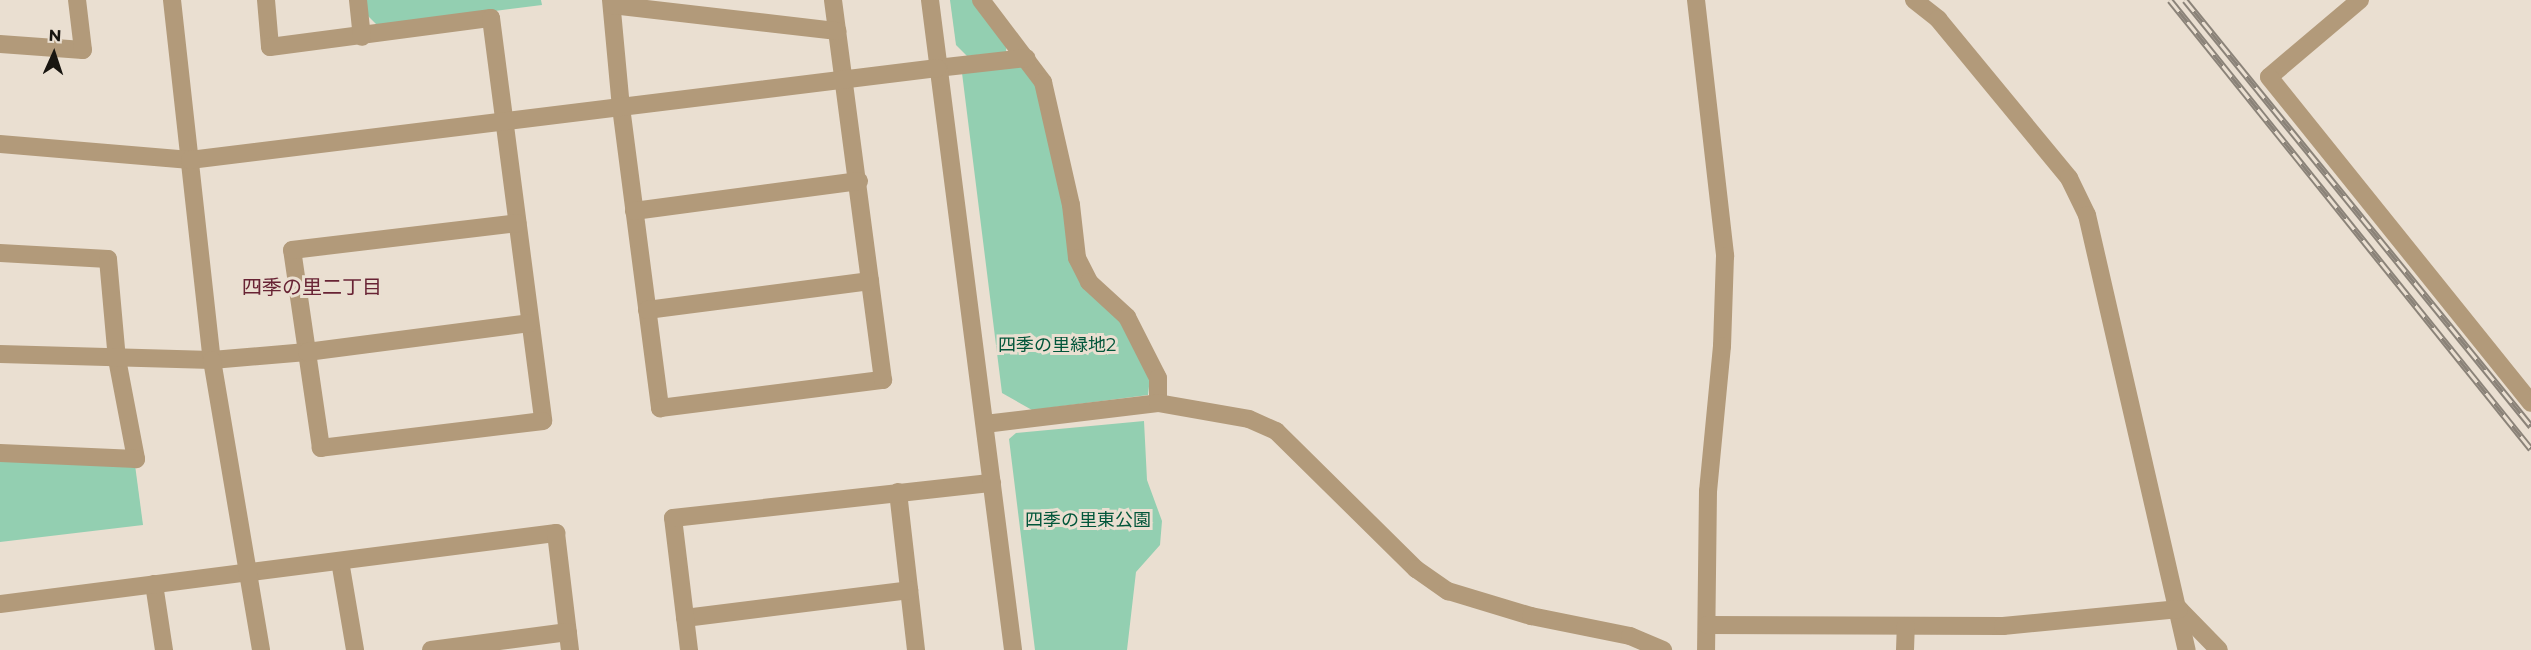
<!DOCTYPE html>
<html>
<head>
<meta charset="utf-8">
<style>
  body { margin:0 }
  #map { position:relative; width:2531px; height:650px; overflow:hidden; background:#eadfd1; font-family:Montserrat,"Noto Sans JP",sans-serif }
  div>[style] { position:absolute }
  .green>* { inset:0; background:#93cfb1 }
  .minor>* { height:18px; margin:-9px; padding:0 9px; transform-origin:9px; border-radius:9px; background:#b29a7a }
  .tertiary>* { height:18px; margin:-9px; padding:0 9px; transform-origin:9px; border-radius:9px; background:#b29a7a }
  .rail>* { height:7px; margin-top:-3.5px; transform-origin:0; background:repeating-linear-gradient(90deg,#eadfd1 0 14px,#8b8379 0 28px); box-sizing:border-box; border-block:2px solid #8b8379 }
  span { translate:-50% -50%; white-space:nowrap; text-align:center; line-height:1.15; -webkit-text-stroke:6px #eadfd1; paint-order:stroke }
  .park-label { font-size:18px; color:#02563a }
  .neighbourhood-label { font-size:20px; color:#682334 }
  .north { position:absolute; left:24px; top:24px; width:60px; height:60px; -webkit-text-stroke:4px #eadfd1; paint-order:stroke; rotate:3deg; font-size:16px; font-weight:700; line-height:24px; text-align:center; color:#191611 }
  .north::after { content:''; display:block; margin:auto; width:21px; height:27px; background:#191611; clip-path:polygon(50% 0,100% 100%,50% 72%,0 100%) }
</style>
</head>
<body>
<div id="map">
  <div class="green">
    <i style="clip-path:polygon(366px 0,541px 0,542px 5px,378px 26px,367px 15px)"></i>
    <i style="clip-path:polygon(950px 0,973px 0,1007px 39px,1006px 52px,967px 56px,956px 45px)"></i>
    <i style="clip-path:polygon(1023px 66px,1037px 81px,1067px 214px,1069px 256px,1121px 321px,1150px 378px,1148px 395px,1032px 410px,1002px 393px,962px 73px)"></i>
    <i style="clip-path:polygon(1144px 421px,1147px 480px,1162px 521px,1160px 545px,1136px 572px,1127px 650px,1035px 650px,1009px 439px,1016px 433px)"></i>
    <i style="clip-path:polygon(0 459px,135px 465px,143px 525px,0 542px)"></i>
  </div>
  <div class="minor">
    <i style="left:266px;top:0;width:47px;rotate:85.1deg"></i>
    <i style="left:270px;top:47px;width:223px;rotate:-7.5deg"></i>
    <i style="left:491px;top:18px;width:406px;rotate:82.6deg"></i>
    <i style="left:543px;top:421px;width:224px;rotate:173.1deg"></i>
    <i style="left:321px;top:448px;width:200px;rotate:-98.3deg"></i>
    <i style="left:292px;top:250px;width:227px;rotate:-6.8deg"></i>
    <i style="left:358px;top:0;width:37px;rotate:84deg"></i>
    <i style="left:611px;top:0;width:107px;rotate:84.7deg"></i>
    <i style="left:621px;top:107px;width:304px;rotate:82.6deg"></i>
    <i style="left:660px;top:408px;width:225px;rotate:-7.2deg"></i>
    <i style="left:883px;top:380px;width:383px;rotate:-97.5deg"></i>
    <i style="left:981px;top:0;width:103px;rotate:52.9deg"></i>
    <i style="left:1043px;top:82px;width:126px;rotate:77.2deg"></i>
    <i style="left:1071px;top:205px;width:53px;rotate:83.5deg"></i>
    <i style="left:1077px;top:258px;width:27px;rotate:63deg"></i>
    <i style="left:1089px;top:282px;width:52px;rotate:42.6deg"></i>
    <i style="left:1127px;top:317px;width:68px;rotate:63.1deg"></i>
    <i style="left:1158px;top:378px;width:25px;rotate:90deg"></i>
    <i style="left:1696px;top:0;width:258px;rotate:83.5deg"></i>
    <i style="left:1725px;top:256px;width:90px;rotate:91.9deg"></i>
    <i style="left:1722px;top:346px;width:146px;rotate:95.5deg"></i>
    <i style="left:1708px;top:491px;width:159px;rotate:90.7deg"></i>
    <i style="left:1914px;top:0;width:31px;rotate:38deg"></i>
    <i style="left:1938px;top:19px;width:206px;rotate:50.5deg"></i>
    <i style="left:2069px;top:178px;width:41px;rotate:64.1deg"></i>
    <i style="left:2087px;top:215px;width:446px;rotate:77.1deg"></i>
    <i style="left:2360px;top:0;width:119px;rotate:139.8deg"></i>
    <i style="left:2269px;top:77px;width:418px;rotate:51.2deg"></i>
    <i style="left:612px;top:5px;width:227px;rotate:6.6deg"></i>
    <i style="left:0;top:44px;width:83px;rotate:4.1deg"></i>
    <i style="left:83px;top:50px;width:50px;rotate:-96.8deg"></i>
    <i style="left:937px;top:68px;width:90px;rotate:-6.4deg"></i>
    <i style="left:634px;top:211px;width:227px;rotate:-7.6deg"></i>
    <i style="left:0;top:253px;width:108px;rotate:3.2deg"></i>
    <i style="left:108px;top:259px;width:100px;rotate:84.9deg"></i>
    <i style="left:117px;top:359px;width:102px;rotate:79.2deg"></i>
    <i style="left:136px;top:459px;width:136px;rotate:-177.5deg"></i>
    <i style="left:647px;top:310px;width:225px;rotate:-7.4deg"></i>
    <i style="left:0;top:354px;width:212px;rotate:1.6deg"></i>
    <i style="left:212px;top:360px;width:95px;rotate:-4.8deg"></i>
    <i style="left:307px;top:352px;width:224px;rotate:-7.4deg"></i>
    <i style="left:985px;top:424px;width:174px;rotate:-6.9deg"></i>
    <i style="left:1158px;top:403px;width:92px;rotate:10deg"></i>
    <i style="left:1249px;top:419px;width:30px;rotate:24deg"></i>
    <i style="left:1276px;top:431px;width:197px;rotate:44.6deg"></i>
    <i style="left:1416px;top:569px;width:39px;rotate:35deg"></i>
    <i style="left:1448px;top:591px;width:87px;rotate:16.8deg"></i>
    <i style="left:1531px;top:616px;width:101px;rotate:11.4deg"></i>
    <i style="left:1630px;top:636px;width:36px;rotate:23deg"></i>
    <i style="left:898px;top:492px;width:159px;rotate:83.5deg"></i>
    <i style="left:340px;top:561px;width:90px;rotate:80.4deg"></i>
    <i style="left:154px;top:584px;width:67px;rotate:81.4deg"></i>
    <i style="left:0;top:604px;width:561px;rotate:-7.28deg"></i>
    <i style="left:556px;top:533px;width:118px;rotate:83.2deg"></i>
    <i style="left:2179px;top:609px;width:57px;rotate:45.7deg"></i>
    <i style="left:685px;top:618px;width:226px;rotate:-7.1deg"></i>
    <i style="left:1707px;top:625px;width:296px;rotate:0.2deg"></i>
    <i style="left:2003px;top:626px;width:177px;rotate:-5.5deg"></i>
    <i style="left:431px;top:650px;width:138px;rotate:-7.5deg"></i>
    <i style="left:689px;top:650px;width:133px;rotate:-96.9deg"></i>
    <i style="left:673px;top:518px;width:321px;rotate:-6.3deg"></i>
    <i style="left:1905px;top:650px;width:24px;rotate:-88deg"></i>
  </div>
  <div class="tertiary">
    <i style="left:172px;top:0;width:362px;rotate:83.7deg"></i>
    <i style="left:212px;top:360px;width:294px;rotate:80.4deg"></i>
    <i style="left:930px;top:0;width:655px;rotate:82.72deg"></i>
    <i style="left:0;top:144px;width:191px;rotate:4.8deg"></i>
    <i style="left:190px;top:160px;width:753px;rotate:-7.02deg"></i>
  </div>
  <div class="rail">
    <i style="left:2170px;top:0;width:576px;rotate:51.2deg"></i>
    <i style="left:2185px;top:0;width:549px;rotate:50.92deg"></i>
  </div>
  <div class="park-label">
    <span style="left:1057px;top:345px">四季の里緑地2</span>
    <span style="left:1088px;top:520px">四季の里東公園</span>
  </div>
  <div class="neighbourhood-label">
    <span style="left:312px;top:287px">四季の里二丁目</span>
  </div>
  <div class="north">N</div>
</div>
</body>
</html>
